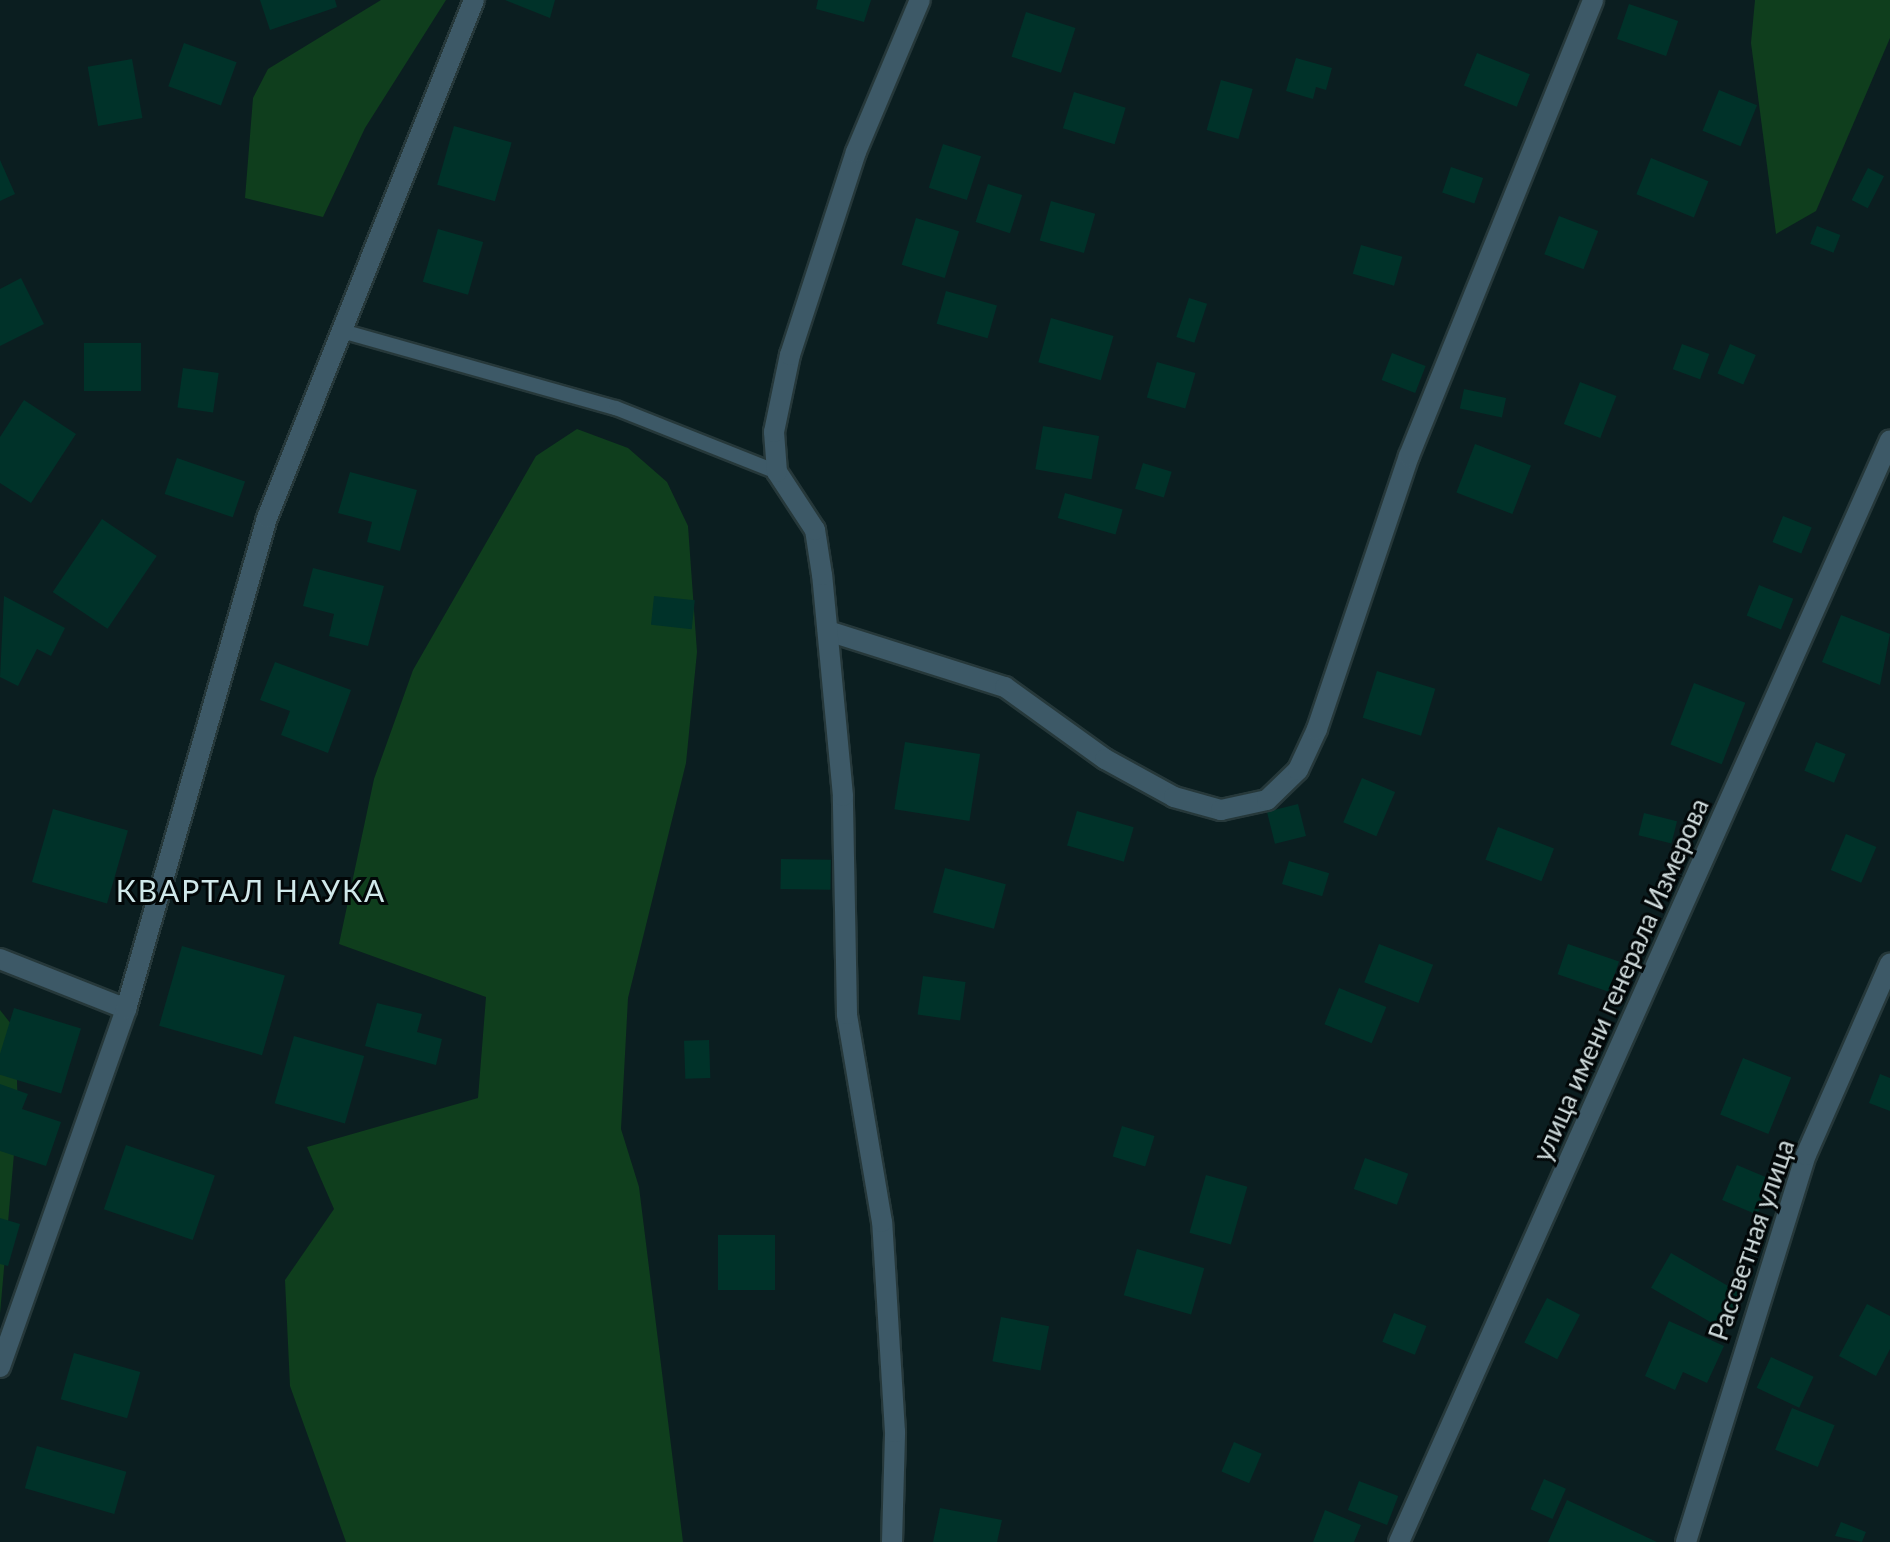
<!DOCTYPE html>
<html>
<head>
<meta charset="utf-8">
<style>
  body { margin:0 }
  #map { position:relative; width:1890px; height:1542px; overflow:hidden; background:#0b1e20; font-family:Lato,sans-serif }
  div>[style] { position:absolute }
  .green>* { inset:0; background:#0f3e1d }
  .building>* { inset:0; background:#003229; transform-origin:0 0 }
  .roads { filter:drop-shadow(2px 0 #26383a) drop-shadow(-2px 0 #26383a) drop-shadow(0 2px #26383a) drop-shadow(0 -2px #26383a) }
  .lane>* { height:14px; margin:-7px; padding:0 7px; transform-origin:7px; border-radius:7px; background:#3d5967 }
  .street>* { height:20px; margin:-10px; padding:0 10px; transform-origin:10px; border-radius:10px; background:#3d5967 }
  span { translate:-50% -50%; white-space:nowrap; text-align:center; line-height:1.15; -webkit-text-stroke:6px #020708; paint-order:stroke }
  .street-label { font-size:26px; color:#cfdbdc }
  .quarter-label { font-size:30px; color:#d0e8ea; letter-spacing:2px }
</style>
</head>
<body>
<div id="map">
  <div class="green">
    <i style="clip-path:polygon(381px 0,446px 0,365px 128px,323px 217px,245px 198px,253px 98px,268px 69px)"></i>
    <i style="clip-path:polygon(1755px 0,1890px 0,1890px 38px,1816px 211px,1776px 234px,1751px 43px)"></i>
    <i style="clip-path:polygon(577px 429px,628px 448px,667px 482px,688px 526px,697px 652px,686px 763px,628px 998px,621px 1129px,639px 1187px,683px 1542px,346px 1542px,290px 1386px,285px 1280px,334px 1209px,307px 1147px,478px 1098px,486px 997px,339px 944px,374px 779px,413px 670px,536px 456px)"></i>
    <i style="clip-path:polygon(0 1010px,15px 1029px,18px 1108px,0 1314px)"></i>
  </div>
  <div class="building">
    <i style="clip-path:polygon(260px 0,335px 0,337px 7px,270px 30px)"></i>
    <i style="clip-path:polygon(505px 0,555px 0,550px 18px)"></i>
    <i style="clip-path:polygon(818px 0,871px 0,864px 22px,816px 9px)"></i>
    <i style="left:1629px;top:4px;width:52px;height:37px;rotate:19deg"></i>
    <i style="left:1026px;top:12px;width:52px;height:47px;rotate:18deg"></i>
    <i style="left:184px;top:43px;width:56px;height:46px;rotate:20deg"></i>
    <i style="left:1477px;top:53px;width:57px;height:35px;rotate:22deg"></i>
    <i style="clip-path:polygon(1296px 58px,1332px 68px,1326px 90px,1316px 87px,1313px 99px,1286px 91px)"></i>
    <i style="left:132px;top:59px;width:60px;height:45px;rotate:80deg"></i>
    <i style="left:1221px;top:80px;width:33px;height:52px;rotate:16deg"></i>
    <i style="left:1719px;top:90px;width:41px;height:44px;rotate:22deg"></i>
    <i style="left:1074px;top:92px;width:54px;height:38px;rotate:17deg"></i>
    <i style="left:454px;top:126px;width:60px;height:61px;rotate:16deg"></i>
    <i style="left:943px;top:144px;width:40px;height:46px;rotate:18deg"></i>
    <i style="left:1651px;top:158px;width:62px;height:39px;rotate:22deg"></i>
    <i style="clip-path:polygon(0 160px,15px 194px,0 201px)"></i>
    <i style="left:1451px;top:167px;width:34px;height:27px;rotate:19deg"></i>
    <i style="left:1868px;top:168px;width:18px;height:36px;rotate:27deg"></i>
    <i style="left:988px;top:184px;width:36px;height:40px;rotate:18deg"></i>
    <i style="left:1051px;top:201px;width:46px;height:41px;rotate:16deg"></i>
    <i style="left:1559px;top:216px;width:42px;height:41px;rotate:21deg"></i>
    <i style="left:916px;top:218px;width:45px;height:49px;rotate:17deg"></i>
    <i style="left:1817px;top:226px;width:25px;height:19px;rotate:21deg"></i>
    <i style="left:438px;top:229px;width:47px;height:55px;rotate:16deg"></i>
    <i style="left:1361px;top:245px;width:43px;height:30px;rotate:16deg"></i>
    <i style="clip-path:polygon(21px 278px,44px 324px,0 346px,0 289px)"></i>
    <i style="left:946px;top:291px;width:53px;height:34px;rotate:16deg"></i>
    <i style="left:1189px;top:298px;width:19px;height:41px;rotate:18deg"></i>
    <i style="left:1051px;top:318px;width:65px;height:46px;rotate:16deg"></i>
    <i style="left:84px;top:343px;width:57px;height:48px"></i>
    <i style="left:1682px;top:344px;width:29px;height:27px;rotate:20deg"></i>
    <i style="left:1730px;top:344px;width:28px;height:32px;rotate:23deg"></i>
    <i style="left:1392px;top:353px;width:36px;height:29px;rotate:21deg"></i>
    <i style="left:1157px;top:362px;width:40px;height:37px;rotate:16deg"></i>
    <i style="left:183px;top:368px;width:36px;height:40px;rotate:8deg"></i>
    <i style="left:1580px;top:382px;width:39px;height:45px;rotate:21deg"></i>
    <i style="left:1464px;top:389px;width:43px;height:20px;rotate:12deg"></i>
    <i style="clip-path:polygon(24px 400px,76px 434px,31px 503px,0 483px,0 437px)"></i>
    <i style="left:1043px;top:426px;width:57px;height:44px;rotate:10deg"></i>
    <i style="left:1475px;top:444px;width:60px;height:52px;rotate:21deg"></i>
    <i style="left:177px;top:458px;width:72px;height:38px;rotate:19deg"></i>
    <i style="left:1143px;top:463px;width:30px;height:27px;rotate:17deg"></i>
    <i style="clip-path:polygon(350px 472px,417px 490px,400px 551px,367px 542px,372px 522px,338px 513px)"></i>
    <i style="left:1065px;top:493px;width:60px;height:26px;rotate:16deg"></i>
    <i style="left:1783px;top:516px;width:31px;height:28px;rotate:22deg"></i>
    <i style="left:102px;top:519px;width:66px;height:88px;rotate:34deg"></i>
    <i style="clip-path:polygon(313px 568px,384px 586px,368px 646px,329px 636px,334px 614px,303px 606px)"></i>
    <i style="left:1759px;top:585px;width:37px;height:33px;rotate:22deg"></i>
    <i style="clip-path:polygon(4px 596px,65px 628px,51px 656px,37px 649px,18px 686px,0 677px)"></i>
    <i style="left:654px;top:596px;width:41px;height:29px;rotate:6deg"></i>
    <i style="clip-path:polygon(1841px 615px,1890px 634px,1880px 685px,1822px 662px)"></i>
    <i style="clip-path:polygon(275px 662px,351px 690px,328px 753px,281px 735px,290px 711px,260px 700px)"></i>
    <i style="left:1377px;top:671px;width:61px;height:49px;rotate:17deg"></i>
    <i style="left:1694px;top:683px;width:55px;height:66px;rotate:21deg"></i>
    <i style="left:905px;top:742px;width:76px;height:68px;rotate:9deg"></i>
    <i style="left:1816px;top:742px;width:32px;height:31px;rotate:22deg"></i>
    <i style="left:1362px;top:778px;width:36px;height:48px;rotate:23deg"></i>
    <i style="left:1298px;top:804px;width:33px;height:32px;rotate:76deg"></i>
    <i style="left:53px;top:809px;width:78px;height:76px;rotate:16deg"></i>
    <i style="left:1077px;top:811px;width:59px;height:36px;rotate:16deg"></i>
    <i style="left:1644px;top:813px;width:34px;height:23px;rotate:14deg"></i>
    <i style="left:1498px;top:827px;width:60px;height:35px;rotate:21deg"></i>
    <i style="left:1846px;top:834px;width:33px;height:39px;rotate:23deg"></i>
    <i style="left:781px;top:859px;width:50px;height:30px;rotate:1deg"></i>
    <i style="left:1289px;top:861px;width:42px;height:24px;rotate:17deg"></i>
    <i style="left:945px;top:868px;width:63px;height:46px;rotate:15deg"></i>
    <i style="left:1379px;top:944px;width:58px;height:41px;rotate:21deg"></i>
    <i style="left:1568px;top:944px;width:54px;height:32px;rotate:19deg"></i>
    <i style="left:182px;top:946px;width:107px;height:83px;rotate:16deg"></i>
    <i style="left:923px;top:976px;width:43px;height:39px;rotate:8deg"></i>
    <i style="left:1339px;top:988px;width:51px;height:39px;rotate:22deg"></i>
    <i style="clip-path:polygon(377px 1003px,422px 1014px,417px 1032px,442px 1039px,436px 1065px,365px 1046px)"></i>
    <i style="left:14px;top:1008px;width:70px;height:68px;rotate:17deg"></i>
    <i style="left:294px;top:1036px;width:73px;height:70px;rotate:16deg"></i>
    <i style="left:709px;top:1040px;width:38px;height:25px;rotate:88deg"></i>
    <i style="left:1743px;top:1058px;width:52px;height:61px;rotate:22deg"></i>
    <i style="clip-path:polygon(1880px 1074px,1890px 1078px,1890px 1111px,1869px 1103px)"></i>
    <i style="clip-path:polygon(0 1084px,28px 1094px,22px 1109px,61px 1122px,46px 1166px,0 1151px)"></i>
    <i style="left:1122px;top:1126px;width:34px;height:32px;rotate:17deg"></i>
    <i style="left:126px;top:1145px;width:94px;height:68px;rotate:19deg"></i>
    <i style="left:1365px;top:1158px;width:46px;height:33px;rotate:20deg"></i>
    <i style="left:1737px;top:1165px;width:38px;height:38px;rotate:23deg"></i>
    <i style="left:1206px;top:1175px;width:43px;height:60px;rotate:16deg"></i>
    <i style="clip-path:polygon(0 1218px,20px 1224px,8px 1266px,0 1264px)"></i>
    <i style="left:718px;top:1235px;width:57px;height:55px"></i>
    <i style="left:1137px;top:1249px;width:70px;height:48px;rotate:16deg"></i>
    <i style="left:1671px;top:1253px;width:83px;height:40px;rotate:30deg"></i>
    <i style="left:1547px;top:1298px;width:37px;height:50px;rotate:27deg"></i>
    <i style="clip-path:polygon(1867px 1304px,1890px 1316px,1890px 1349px,1876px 1376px,1839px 1356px)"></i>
    <i style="left:1394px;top:1313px;width:35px;height:31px;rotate:22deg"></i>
    <i style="left:1001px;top:1317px;width:49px;height:45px;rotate:11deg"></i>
    <i style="clip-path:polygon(1669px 1321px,1724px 1346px,1707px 1383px,1683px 1372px,1675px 1390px,1645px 1376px)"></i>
    <i style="left:74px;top:1353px;width:69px;height:48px;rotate:16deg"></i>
    <i style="left:1771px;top:1357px;width:47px;height:34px;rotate:25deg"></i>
    <i style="left:1792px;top:1408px;width:46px;height:45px;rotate:22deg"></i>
    <i style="left:1234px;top:1442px;width:30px;height:32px;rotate:23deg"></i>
    <i style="left:37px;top:1446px;width:93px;height:44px;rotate:16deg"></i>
    <i style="left:1544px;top:1479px;width:24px;height:33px;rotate:24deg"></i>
    <i style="left:1359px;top:1481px;width:42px;height:31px;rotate:21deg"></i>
    <i style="clip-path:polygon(1567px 1500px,1657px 1542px,1548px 1542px)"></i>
    <i style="clip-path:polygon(940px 1508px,1002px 1520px,997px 1542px,933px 1542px)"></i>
    <i style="clip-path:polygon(1325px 1510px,1361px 1525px,1354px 1542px,1313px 1542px)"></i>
    <i style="clip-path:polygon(1841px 1522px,1866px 1532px,1862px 1542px,1835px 1536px)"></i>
  </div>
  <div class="roads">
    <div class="lane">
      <i style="left:345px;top:332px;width:281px;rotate:15.7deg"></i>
      <i style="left:616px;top:408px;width:173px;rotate:21.7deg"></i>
    </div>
    <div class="street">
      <i style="left:828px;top:631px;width:186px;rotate:17.6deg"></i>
      <i style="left:1005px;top:687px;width:123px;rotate:35.8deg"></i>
      <i style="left:1105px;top:759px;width:79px;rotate:28.8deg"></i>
      <i style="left:1174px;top:797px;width:49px;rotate:15.5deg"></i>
      <i style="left:1221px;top:810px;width:47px;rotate:-12.3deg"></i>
      <i style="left:1267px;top:800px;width:43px;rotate:-44.1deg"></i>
      <i style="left:1298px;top:770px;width:45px;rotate:-65.1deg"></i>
      <i style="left:1317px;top:729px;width:288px;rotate:-71.4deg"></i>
      <i style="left:1409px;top:456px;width:492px;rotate:-68deg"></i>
      <i style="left:0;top:959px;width:136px;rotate:21.6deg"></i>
      <i style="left:0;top:1367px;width:380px;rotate:-70.6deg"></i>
      <i style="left:126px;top:1009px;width:511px;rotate:-73.98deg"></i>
      <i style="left:267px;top:518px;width:558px;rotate:-68.22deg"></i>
      <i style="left:892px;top:1542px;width:110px;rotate:-88.4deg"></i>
      <i style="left:895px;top:1432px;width:210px;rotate:-93.5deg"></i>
      <i style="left:882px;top:1222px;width:211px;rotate:-99.6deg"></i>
      <i style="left:847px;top:1014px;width:218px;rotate:-91.1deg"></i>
      <i style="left:843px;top:796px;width:222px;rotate:-95.4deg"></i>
      <i style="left:822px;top:575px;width:46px;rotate:-98.8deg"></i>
      <i style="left:815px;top:530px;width:69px;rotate:-123.2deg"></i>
      <i style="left:777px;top:472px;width:40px;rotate:-94.3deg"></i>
      <i style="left:774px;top:432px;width:79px;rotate:-78.3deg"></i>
      <i style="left:790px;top:355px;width:213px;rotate:-72deg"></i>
      <i style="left:856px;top:152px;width:165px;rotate:-67.2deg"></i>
      <i style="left:1399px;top:1542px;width:1206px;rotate:-65.98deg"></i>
      <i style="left:1686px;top:1542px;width:405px;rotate:-72.8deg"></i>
      <i style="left:1806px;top:1155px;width:209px;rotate:-66.3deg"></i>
    </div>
  </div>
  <div class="street-label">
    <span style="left:1621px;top:980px;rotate:-66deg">улица имени генерала Измерова</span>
    <span style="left:1752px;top:1240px;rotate:-71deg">Рассветная улица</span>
  </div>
  <div class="quarter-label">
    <span style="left:251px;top:890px">КВАРТАЛ НАУКА</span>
  </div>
</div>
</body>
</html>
